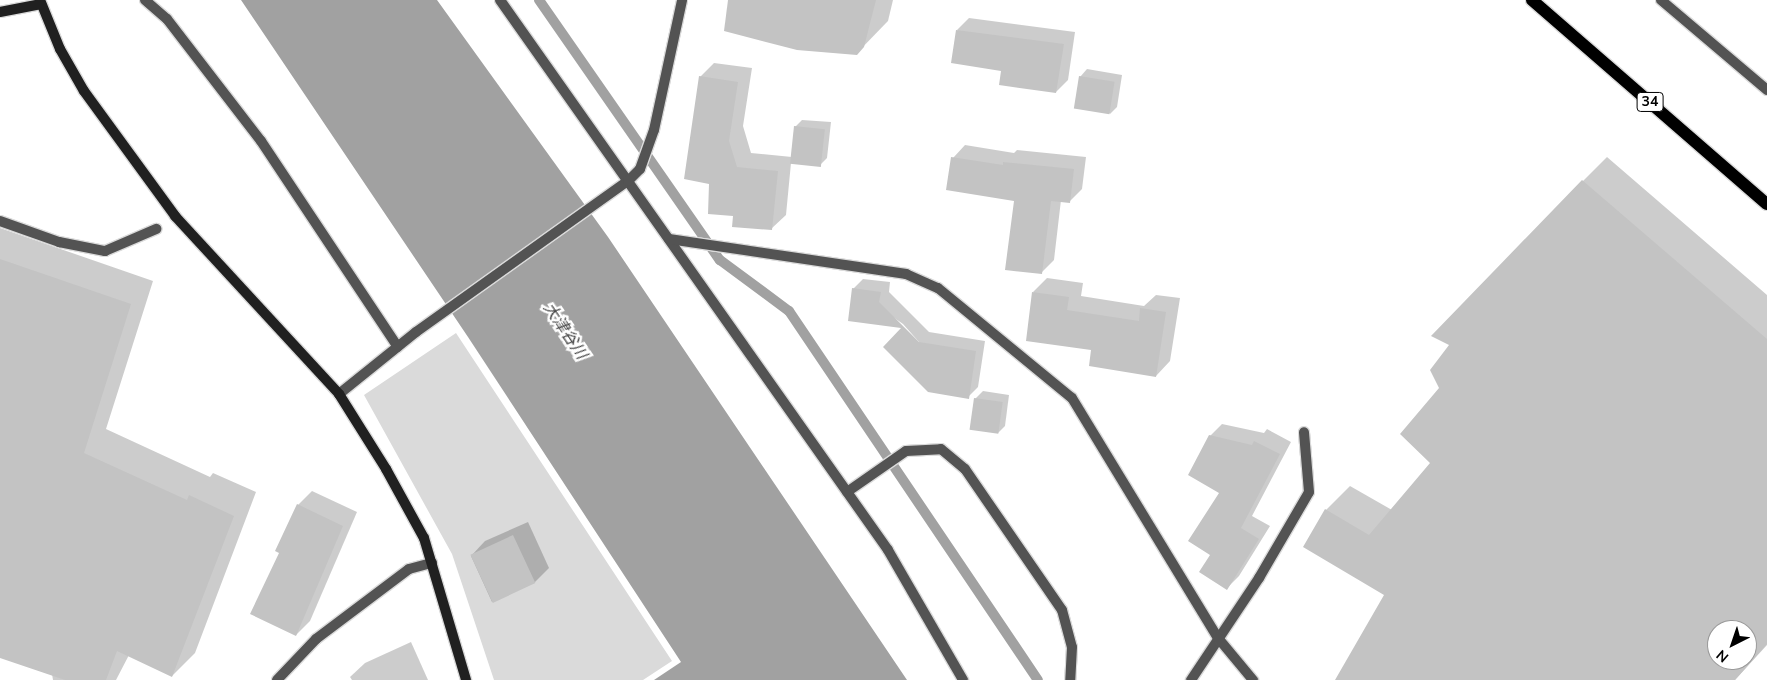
<!DOCTYPE html>
<html>
<head>
<meta charset="utf-8">
<style>
  body { margin:0 }
  #map { position:relative; width:1767px; height:680px; overflow:hidden; background:#fff; font-family:"Nunito Sans","Noto Sans JP",sans-serif }
  div>[style] { position:absolute }
  .green>* { inset:0; background:#dadada }
  .water>* { inset:0; background:#a1a1a1 }
  .shadow>* { inset:0; background:#0003 }
  .stream>* { height:10px; margin:-5px; padding:0 5px; transform-origin:5px; border-radius:5px; background:#a1a1a1 }
  .building>* { inset:0; background:#c3c3c3; transform-origin:0 0 }
  .roads { filter:drop-shadow(1px 0 #dbdbdb) drop-shadow(-1px 0 #dbdbdb) drop-shadow(0 1px #dbdbdb) drop-shadow(0 -1px #dbdbdb) }
  .lane>* { height:10px; margin:-5px; padding:0 5px; transform-origin:5px; border-radius:5px; background:#535353 }
  .street>* { height:10px; margin:-5px; padding:0 5px; transform-origin:5px; border-radius:5px; background:#535353 }
  .secondary>* { height:10px; margin:-5px; padding:0 5px; transform-origin:5px; border-radius:5px; background:#202020 }
  .primary>* { height:12px; margin:-6px; padding:0 6px; transform-origin:6px; border-radius:6px; background:#000 }
  span { translate:-50% -50%; white-space:nowrap; text-align:center; line-height:1.15; -webkit-text-stroke:5px #fff; paint-order:stroke }
  .shield-label span { padding:1px 4px; background:#fff; border:1px solid; border-radius:4px; -webkit-text-stroke-width:0 }
  .shield-label { font-size:14px; color:#000; font-weight:700 }
  .water-label { font-size:16px; color:#424242; font-style:italic }
  .north { position:absolute; left:1707px; top:620px; width:50px; height:50px; box-sizing:border-box; background:#fff; border:1px solid #999; border-radius:50%; rotate:221deg; font-size:14px; font-weight:700; line-height:20px; text-align:center; color:#000 }
  .north::after { content:''; display:block; margin:auto; width:18px; height:22px; background:#000; clip-path:polygon(50% 0,100% 100%,50% 72%,0 100%) }
</style>
</head>
<body>
<div id="map">
  <div class="green">
    <i style="clip-path:polygon(456px 333px,672px 661px,643px 680px,494px 680px,452px 554px,364px 395px)"></i>
  </div>
  <div class="water">
    <i style="clip-path:polygon(241px 0,437px 0,608px 237px,907px 680px,654px 680px,681px 662px,468px 337px)"></i>
  </div>
  <div class="shadow">
    <i style="clip-path:polygon(729px 0,893px 0,888px 21px,856px 54px)"></i>
    <i style="clip-path:polygon(969px 18px,1075px 32px,1068px 80px,1056px 92px,1003px 70px,957px 30px)"></i>
    <i style="clip-path:polygon(714px 63px,752px 68px,743px 126px,751px 153px,792px 157px,795px 127px,802px 120px,831px 122px,827px 158px,820px 165px,791px 163px,786px 215px,771px 229px,734px 215px,710px 183px,700px 77px)"></i>
    <i style="clip-path:polygon(1087px 69px,1122px 75px,1117px 107px,1110px 114px,1080px 77px)"></i>
    <i style="clip-path:polygon(965px 145px,1014px 153px,1017px 150px,1086px 157px,1082px 189px,1070px 201px,1061px 200px,1054px 260px,1041px 273px,1015px 200px,953px 158px)"></i>
    <i style="clip-path:polygon(evenodd,1607px 157px,1767px 295px,1767px 645px,1735px 680px,1350px 680px,1386px 595px,1326px 510px,1350px 486px,1392px 510px,1432px 463px,1441px 389px,1583px 181px,1607px 157px,1717px 630px,1747px 630px,1747px 660px,1717px 660px,1717px 630px)"></i>
    <i style="clip-path:polygon(0 228px,153px 281px,106px 429px,210px 477px,213px 473px,256px 492px,195px 653px,172px 676px,129px 655px,116px 680px,53px 680px,52px 674px,0 657px)"></i>
    <i style="clip-path:polygon(1047px 278px,1083px 283px,1081px 296px,1144px 306px,1156px 295px,1180px 298px,1170px 361px,1156px 376px,1093px 349px,1033px 292px)"></i>
    <i style="clip-path:polygon(863px 279px,890px 282px,889px 292px,929px 332px,985px 341px,978px 387px,968px 397px,903px 324px,853px 289px)"></i>
    <i style="clip-path:polygon(983px 391px,1009px 395px,1005px 426px,998px 433px,975px 399px)"></i>
    <i style="clip-path:polygon(1222px 424px,1264px 433px,1267px 429px,1291px 442px,1252px 516px,1270px 526px,1239px 576px,1227px 588px,1212px 554px,1220px 492px,1210px 436px)"></i>
    <i style="clip-path:polygon(312px 491px,357px 512px,310px 621px,296px 635px,298px 505px)"></i>
    <i style="clip-path:polygon(528px 522px,549px 568px,535px 582px,492px 602px,471px 556px,485px 541px)"></i>
    <i style="clip-path:polygon(411px 642px,428px 680px,352px 680px,350px 677px,365px 663px)"></i>
  </div>
  <div class="stream">
    <i style="left:539px;top:0;width:317px;rotate:55.2deg"></i>
    <i style="left:720px;top:260px;width:86px;rotate:36.5deg"></i>
    <i style="left:789px;top:311px;width:445px;rotate:56deg"></i>
  </div>
  <div class="building">
    <i style="clip-path:polygon(728px 0,876px 0,864px 47px,857px 55px,797px 50px,724px 31px)"></i>
    <i style="clip-path:polygon(956px 30px,1064px 44px,1056px 93px,999px 85px,1001px 71px,951px 63px)"></i>
    <i style="clip-path:polygon(699px 76px,738px 82px,729px 141px,737px 167px,778px 171px,772px 230px,732px 227px,733px 216px,708px 214px,709px 184px,684px 179px)"></i>
    <i style="left:1079px;top:76px;width:36px;height:33px;rotate:9deg"></i>
    <i style="left:794px;top:126px;width:31px;height:38px;rotate:6deg"></i>
    <i style="clip-path:polygon(951px 157px,1003px 165px,1003px 162px,1074px 169px,1070px 203px,1051px 201px,1042px 274px,1005px 270px,1014px 201px,946px 190px)"></i>
    <i style="clip-path:polygon(evenodd,1582px 180px,1767px 339px,1767px 644px,1735px 680px,1335px 680px,1384px 595px,1303px 547px,1325px 509px,1369px 535px,1430px 463px,1400px 434px,1439px 388px,1430px 370px,1449px 345px,1431px 336px,1582px 180px,1717px 630px,1747px 630px,1747px 660px,1717px 660px,1717px 630px)"></i>
    <i style="clip-path:polygon(0 259px,131px 304px,84px 453px,187px 500px,189px 495px,234px 516px,172px 677px,117px 651px,106px 680px,65px 680px,0 658px)"></i>
    <i style="clip-path:polygon(852px 288px,881px 292px,879px 302px,919px 342px,976px 351px,969px 399px,928px 392px,883px 347px,901px 328px,848px 321px)"></i>
    <i style="clip-path:polygon(1032px 292px,1069px 297px,1067px 310px,1139px 321px,1140px 308px,1166px 312px,1156px 377px,1089px 366px,1091px 350px,1026px 341px)"></i>
    <i style="left:974px;top:398px;width:29px;height:32px;rotate:8deg"></i>
    <i style="clip-path:polygon(1209px 435px,1252px 445px,1254px 441px,1280px 454px,1241px 528px,1259px 539px,1227px 590px,1199px 572px,1210px 555px,1188px 541px,1219px 493px,1188px 475px)"></i>
    <i style="clip-path:polygon(297px 504px,343px 526px,296px 636px,250px 614px,279px 553px,275px 551px)"></i>
    <i style="left:513px;top:535px;width:53px;height:47px;rotate:65deg"></i>
  </div>
  <div class="roads">
    <div class="lane">
      <i style="left:0;top:221px;width:63px;rotate:19.6deg"></i>
      <i style="left:59px;top:242px;width:47px;rotate:11.1deg"></i>
      <i style="left:105px;top:251px;width:56px;rotate:-23.3deg"></i>
      <i style="left:277px;top:680px;width:57px;rotate:-46.4deg"></i>
      <i style="left:316px;top:639px;width:116px;rotate:-37deg"></i>
      <i style="left:409px;top:569px;width:24px;rotate:-15deg"></i>
      <i style="left:1191px;top:680px;width:123px;rotate:-56.3deg"></i>
      <i style="left:1259px;top:578px;width:99px;rotate:-59.8deg"></i>
      <i style="left:1309px;top:492px;width:60px;rotate:-94.8deg"></i>
    </div>
    <div class="street">
      <i style="left:145px;top:0;width:29px;rotate:41deg"></i>
      <i style="left:167px;top:19px;width:154px;rotate:52.4deg"></i>
      <i style="left:261px;top:141px;width:247px;rotate:56.4deg"></i>
      <i style="left:500px;top:0;width:673px;rotate:54.8deg"></i>
      <i style="left:888px;top:550px;width:150px;rotate:60deg"></i>
      <i style="left:1661px;top:0;width:139px;rotate:40.3deg"></i>
      <i style="left:669px;top:239px;width:240px;rotate:8.4deg"></i>
      <i style="left:906px;top:274px;width:35px;rotate:24deg"></i>
      <i style="left:938px;top:288px;width:173px;rotate:39.4deg"></i>
      <i style="left:1072px;top:398px;width:281px;rotate:58.7deg"></i>
      <i style="left:1218px;top:638px;width:55px;rotate:50.2deg"></i>
      <i style="left:339px;top:394px;width:99px;rotate:-38.8deg"></i>
      <i style="left:416px;top:332px;width:260px;rotate:-35.5deg"></i>
      <i style="left:628px;top:181px;width:17px;rotate:-45deg"></i>
      <i style="left:640px;top:169px;width:41px;rotate:-70.3deg"></i>
      <i style="left:654px;top:130px;width:133px;rotate:-77.8deg"></i>
      <i style="left:847px;top:492px;width:72px;rotate:-34.8deg"></i>
      <i style="left:906px;top:451px;width:35px;rotate:-3deg"></i>
      <i style="left:941px;top:449px;width:31px;rotate:40deg"></i>
      <i style="left:965px;top:469px;width:171px;rotate:55.5deg"></i>
      <i style="left:1062px;top:610px;width:38px;rotate:75deg"></i>
      <i style="left:1072px;top:647px;width:33px;rotate:93deg"></i>
    </div>
    <div class="secondary">
      <i style="left:40px;top:0;width:53px;rotate:67.8deg"></i>
      <i style="left:60px;top:49px;width:48px;rotate:60.3deg"></i>
      <i style="left:84px;top:91px;width:155px;rotate:53.9deg"></i>
      <i style="left:175px;top:216px;width:242px;rotate:47.3deg"></i>
      <i style="left:339px;top:394px;width:89px;rotate:57.9deg"></i>
      <i style="left:386px;top:469px;width:79px;rotate:61.2deg"></i>
      <i style="left:424px;top:538px;width:148px;rotate:73.5deg"></i>
      <i style="left:0;top:12px;width:42px;rotate:-11deg"></i>
    </div>
    <div class="primary">
      <i style="left:1532px;top:0;width:311px;rotate:41deg"></i>
    </div>
  </div>
  <div class="shield-label">
    <span style="left:1650px;top:102px">34</span>
  </div>
  <div class="water-label">
    <span style="left:565px;top:331px;rotate:56deg">大津谷川</span>
  </div>
  <div class="north">N</div>
</div>
</body>
</html>
